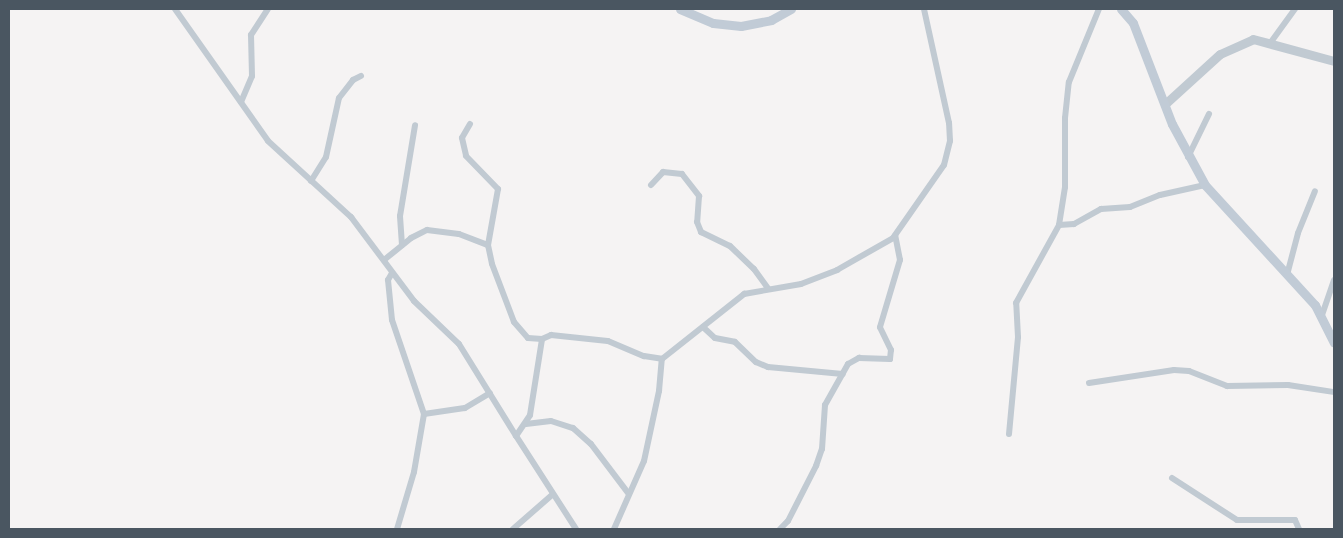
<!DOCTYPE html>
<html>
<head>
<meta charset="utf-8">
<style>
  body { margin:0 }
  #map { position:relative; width:1343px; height:538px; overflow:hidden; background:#f5f3f3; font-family:Raleway,sans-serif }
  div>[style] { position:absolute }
  .minor>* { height:6px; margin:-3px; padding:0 3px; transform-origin:3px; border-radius:3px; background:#c1cad2 }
  .tertiary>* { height:9px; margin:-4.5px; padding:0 4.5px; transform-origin:4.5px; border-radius:4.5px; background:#c1cad2 }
  .secondary>* { height:9px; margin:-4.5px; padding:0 4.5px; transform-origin:4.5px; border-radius:4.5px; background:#c1cbd6 }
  span { translate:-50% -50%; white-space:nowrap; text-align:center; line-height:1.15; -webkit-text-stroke:5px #fff; paint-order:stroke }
  .frame { position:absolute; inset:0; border:10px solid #4a5661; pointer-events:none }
</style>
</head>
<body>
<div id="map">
  <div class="minor">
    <i style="left:175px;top:9px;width:161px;rotate:54.8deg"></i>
    <i style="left:268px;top:141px;width:113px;rotate:42.5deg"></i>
    <i style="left:351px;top:217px;width:105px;rotate:53.1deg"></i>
    <i style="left:414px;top:301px;width:62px;rotate:43.7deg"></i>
    <i style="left:459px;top:344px;width:108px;rotate:58.2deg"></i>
    <i style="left:1271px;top:42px;width:41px;rotate:-54deg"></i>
    <i style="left:241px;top:102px;width:28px;rotate:-67deg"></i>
    <i style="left:252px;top:76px;width:41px;rotate:-91.4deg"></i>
    <i style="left:251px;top:35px;width:31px;rotate:-57deg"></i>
    <i style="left:470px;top:124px;width:16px;rotate:120deg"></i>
    <i style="left:462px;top:138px;width:18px;rotate:77deg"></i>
    <i style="left:466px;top:156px;width:46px;rotate:45.9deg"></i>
    <i style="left:498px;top:189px;width:57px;rotate:100.1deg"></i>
    <i style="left:488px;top:245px;width:19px;rotate:78deg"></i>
    <i style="left:492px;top:264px;width:62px;rotate:69.2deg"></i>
    <i style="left:514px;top:322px;width:21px;rotate:49deg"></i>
    <i style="left:528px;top:338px;width:14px;rotate:4deg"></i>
    <i style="left:1188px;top:157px;width:48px;rotate:-64deg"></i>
    <i style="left:311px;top:181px;width:28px;rotate:-58deg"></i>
    <i style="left:326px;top:157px;width:60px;rotate:-77.6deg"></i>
    <i style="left:339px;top:98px;width:23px;rotate:-52deg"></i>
    <i style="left:353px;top:80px;width:9px;rotate:-27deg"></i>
    <i style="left:651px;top:185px;width:18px;rotate:-47deg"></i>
    <i style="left:663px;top:172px;width:19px;rotate:6deg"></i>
    <i style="left:682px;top:174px;width:28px;rotate:52deg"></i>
    <i style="left:699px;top:196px;width:26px;rotate:94deg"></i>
    <i style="left:697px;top:222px;width:11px;rotate:68deg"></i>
    <i style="left:701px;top:232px;width:32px;rotate:26deg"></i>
    <i style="left:730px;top:246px;width:33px;rotate:44deg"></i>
    <i style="left:754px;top:269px;width:24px;rotate:54deg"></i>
    <i style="left:1059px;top:225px;width:38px;rotate:-81deg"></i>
    <i style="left:1065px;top:187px;width:69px;rotate:-90deg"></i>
    <i style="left:1065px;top:118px;width:36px;rotate:-84deg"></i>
    <i style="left:1069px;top:82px;width:79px;rotate:-67.7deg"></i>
    <i style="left:402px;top:245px;width:29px;rotate:-94deg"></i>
    <i style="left:400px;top:216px;width:92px;rotate:-80.6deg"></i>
    <i style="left:384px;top:260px;width:35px;rotate:-39deg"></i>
    <i style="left:411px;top:238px;width:18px;rotate:-27deg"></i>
    <i style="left:427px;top:230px;width:32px;rotate:7deg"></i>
    <i style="left:459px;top:234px;width:31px;rotate:21deg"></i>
    <i style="left:392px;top:273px;width:8px;rotate:120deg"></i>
    <i style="left:388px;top:280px;width:40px;rotate:84.3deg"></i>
    <i style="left:392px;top:320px;width:99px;rotate:71.2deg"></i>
    <i style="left:424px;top:414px;width:59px;rotate:99.8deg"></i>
    <i style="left:414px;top:472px;width:59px;rotate:106.6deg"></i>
    <i style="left:1287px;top:275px;width:43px;rotate:-75.3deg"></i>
    <i style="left:1298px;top:233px;width:45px;rotate:-68deg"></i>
    <i style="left:1322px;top:315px;width:37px;rotate:-71deg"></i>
    <i style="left:703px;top:327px;width:16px;rotate:43deg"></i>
    <i style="left:715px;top:338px;width:20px;rotate:11deg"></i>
    <i style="left:735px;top:342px;width:29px;rotate:44deg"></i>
    <i style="left:756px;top:362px;width:13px;rotate:23deg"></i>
    <i style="left:768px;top:367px;width:75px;rotate:5.3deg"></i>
    <i style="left:1089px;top:383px;width:86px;rotate:-8.7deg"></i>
    <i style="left:1174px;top:370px;width:15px;rotate:4deg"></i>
    <i style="left:1189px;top:371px;width:41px;rotate:21.5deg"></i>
    <i style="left:1227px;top:386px;width:61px;rotate:-0.9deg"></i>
    <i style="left:1288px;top:385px;width:47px;rotate:8.7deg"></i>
    <i style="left:424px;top:414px;width:41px;rotate:-8.3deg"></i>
    <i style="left:465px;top:408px;width:29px;rotate:-31deg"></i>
    <i style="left:526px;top:424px;width:25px;rotate:-7deg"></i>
    <i style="left:551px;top:421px;width:23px;rotate:18deg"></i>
    <i style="left:573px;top:428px;width:24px;rotate:42deg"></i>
    <i style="left:591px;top:444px;width:61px;rotate:52.9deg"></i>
    <i style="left:1009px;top:434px;width:97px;rotate:-84.7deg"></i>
    <i style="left:1018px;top:337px;width:34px;rotate:-93deg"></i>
    <i style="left:1016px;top:303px;width:89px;rotate:-61.1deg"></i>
    <i style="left:1059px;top:225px;width:15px;rotate:-4deg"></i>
    <i style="left:1074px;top:224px;width:31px;rotate:-29deg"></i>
    <i style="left:1101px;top:209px;width:29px;rotate:-4deg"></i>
    <i style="left:1130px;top:207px;width:32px;rotate:-22deg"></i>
    <i style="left:1160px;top:195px;width:46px;rotate:-12.5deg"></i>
    <i style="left:1172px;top:478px;width:77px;rotate:32.9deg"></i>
    <i style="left:1237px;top:520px;width:58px"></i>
    <i style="left:1295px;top:520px;width:10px;rotate:66deg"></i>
    <i style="left:513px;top:529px;width:52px;rotate:-41.1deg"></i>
    <i style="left:576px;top:529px;width:111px;rotate:-122.8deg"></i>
    <i style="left:516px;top:436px;width:25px;rotate:-56deg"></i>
    <i style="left:530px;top:415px;width:77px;rotate:-81deg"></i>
    <i style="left:542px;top:339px;width:10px;rotate:-24deg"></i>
    <i style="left:551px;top:335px;width:57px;rotate:6deg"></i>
    <i style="left:608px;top:341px;width:39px;rotate:23deg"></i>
    <i style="left:644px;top:356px;width:18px;rotate:9deg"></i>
    <i style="left:662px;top:359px;width:105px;rotate:-38.4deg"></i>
    <i style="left:744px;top:294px;width:58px;rotate:-10deg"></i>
    <i style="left:801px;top:284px;width:39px;rotate:-21deg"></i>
    <i style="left:837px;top:270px;width:64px;rotate:-29.7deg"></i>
    <i style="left:893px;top:238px;width:89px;rotate:-55.1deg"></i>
    <i style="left:944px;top:165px;width:25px;rotate:-76deg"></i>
    <i style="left:950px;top:141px;width:18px;rotate:-93deg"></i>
    <i style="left:949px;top:123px;width:117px;rotate:-102.4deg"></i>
    <i style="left:614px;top:529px;width:74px;rotate:-66.2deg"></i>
    <i style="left:644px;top:461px;width:72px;rotate:-77.9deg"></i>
    <i style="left:659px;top:391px;width:32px;rotate:-85deg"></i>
    <i style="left:780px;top:529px;width:11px;rotate:-45deg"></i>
    <i style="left:788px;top:521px;width:62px;rotate:-63deg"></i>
    <i style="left:816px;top:466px;width:18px;rotate:-71deg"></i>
    <i style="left:822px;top:449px;width:44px;rotate:-86.1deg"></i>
    <i style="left:825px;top:405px;width:47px;rotate:-60.7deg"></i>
    <i style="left:848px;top:364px;width:13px;rotate:-29deg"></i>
    <i style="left:859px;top:358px;width:31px;rotate:2deg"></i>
    <i style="left:890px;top:359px;width:9px;rotate:-84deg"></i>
    <i style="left:891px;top:350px;width:25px;rotate:-116deg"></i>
    <i style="left:880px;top:327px;width:70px;rotate:-73.4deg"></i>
    <i style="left:900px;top:260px;width:25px;rotate:-101deg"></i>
  </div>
  <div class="tertiary">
    <i style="left:1165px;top:104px;width:74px;rotate:-42.3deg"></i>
    <i style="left:1220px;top:54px;width:36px;rotate:-24deg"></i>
    <i style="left:1253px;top:39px;width:84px;rotate:15.2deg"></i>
  </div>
  <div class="secondary">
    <i style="left:680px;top:9px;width:36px;rotate:23deg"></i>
    <i style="left:713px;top:23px;width:28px;rotate:6deg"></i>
    <i style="left:741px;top:26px;width:31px;rotate:-11deg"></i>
    <i style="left:771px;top:20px;width:23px;rotate:-29deg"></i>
    <i style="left:1121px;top:9px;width:18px;rotate:49deg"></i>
    <i style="left:1133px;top:23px;width:108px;rotate:68.9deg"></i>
    <i style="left:1172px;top:124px;width:69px;rotate:61.6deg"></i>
    <i style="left:1205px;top:185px;width:163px;rotate:47.5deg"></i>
    <i style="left:1315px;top:305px;width:42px;rotate:63.4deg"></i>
  </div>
  <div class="frame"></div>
</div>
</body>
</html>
